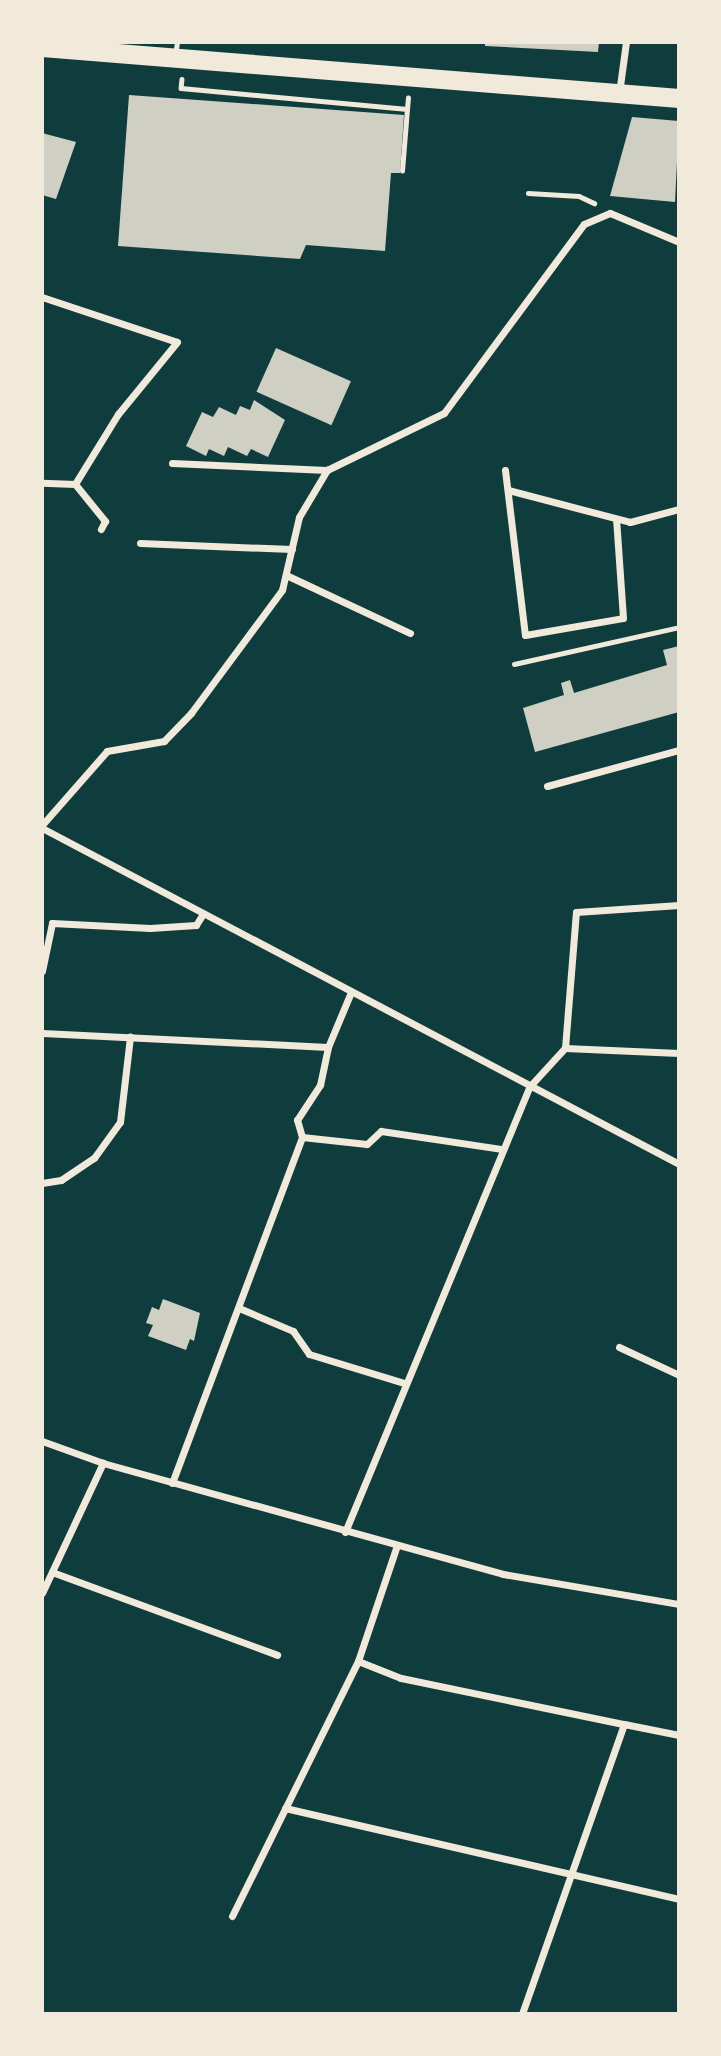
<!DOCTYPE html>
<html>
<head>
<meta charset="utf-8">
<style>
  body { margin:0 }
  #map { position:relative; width:721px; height:2056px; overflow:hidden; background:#0f3d3e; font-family:"Space Grotesk",sans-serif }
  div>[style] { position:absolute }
  .building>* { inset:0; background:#cfcfc3; transform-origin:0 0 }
  .path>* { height:4.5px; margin:-2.25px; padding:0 2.25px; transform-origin:2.25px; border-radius:2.25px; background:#f1e9da }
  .service>* { height:5px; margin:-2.5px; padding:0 2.5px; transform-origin:2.5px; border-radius:2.5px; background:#f1e9da }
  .minor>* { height:7px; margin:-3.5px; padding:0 3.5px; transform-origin:3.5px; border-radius:3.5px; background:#f1e9da }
  .trunk>* { height:19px; margin:-9.5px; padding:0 9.5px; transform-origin:9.5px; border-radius:9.5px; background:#f1e9da }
  span { translate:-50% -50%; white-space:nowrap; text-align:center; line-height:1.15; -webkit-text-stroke:5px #f1e9da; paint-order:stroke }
  .frame { position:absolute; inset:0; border:44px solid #f1e9da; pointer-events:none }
</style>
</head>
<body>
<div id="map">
  <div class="building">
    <i style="clip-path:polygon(485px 42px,599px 42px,598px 52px,485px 46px)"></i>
    <i style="clip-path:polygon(129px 95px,404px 115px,400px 173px,391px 173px,385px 251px,306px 245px,300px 259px,118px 246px)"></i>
    <i style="clip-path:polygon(632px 117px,679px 121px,675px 202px,610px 196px)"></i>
    <i style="clip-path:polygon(42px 133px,76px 142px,56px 199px,42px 195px)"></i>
    <i style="left:276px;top:348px;width:82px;height:48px;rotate:24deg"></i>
    <i style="clip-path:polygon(254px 400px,285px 420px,268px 457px,251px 449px,247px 456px,228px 447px,224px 456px,209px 449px,206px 456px,186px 446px,202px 412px,213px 417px,219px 407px,236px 415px,240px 406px,250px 410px)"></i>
    <i style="clip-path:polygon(679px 646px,679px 712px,535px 752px,523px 708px,564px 695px,561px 683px,570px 680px,574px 693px,667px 665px,663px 650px)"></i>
    <i style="clip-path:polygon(163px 1299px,200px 1313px,194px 1341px,190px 1339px,186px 1350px,148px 1336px,153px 1325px,146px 1323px,152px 1307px,159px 1310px)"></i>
  </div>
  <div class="path">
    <i style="left:182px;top:79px;width:9px;rotate:96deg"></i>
    <i style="left:181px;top:88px;width:227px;rotate:5.3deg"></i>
    <i style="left:407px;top:109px;width:11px;rotate:-85deg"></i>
    <i style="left:402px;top:171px;width:62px;rotate:-85.4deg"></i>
    <i style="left:528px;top:193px;width:51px;rotate:3.4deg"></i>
    <i style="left:579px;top:196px;width:17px;rotate:25deg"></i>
  </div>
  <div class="service">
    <i style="left:175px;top:55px;width:13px;rotate:-81deg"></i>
    <i style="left:514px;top:664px;width:169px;rotate:-12.6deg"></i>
  </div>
  <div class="minor">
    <i style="left:619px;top:93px;width:51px;rotate:-82.2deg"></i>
    <i style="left:42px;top:297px;width:142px;rotate:18.4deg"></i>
    <i style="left:177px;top:342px;width:93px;rotate:129.3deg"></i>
    <i style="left:118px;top:414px;width:82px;rotate:121.6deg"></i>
    <i style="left:75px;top:484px;width:33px;rotate:-178deg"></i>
    <i style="left:172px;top:463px;width:155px;rotate:2.6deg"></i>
    <i style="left:505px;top:470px;width:166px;rotate:83.1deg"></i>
    <i style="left:525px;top:635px;width:99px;rotate:-9.8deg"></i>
    <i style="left:623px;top:618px;width:99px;rotate:-94deg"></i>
    <i style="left:75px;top:484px;width:48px;rotate:51deg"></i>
    <i style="left:105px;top:521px;width:9px;rotate:117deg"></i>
    <i style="left:508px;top:490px;width:126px;rotate:14.7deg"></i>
    <i style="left:630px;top:522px;width:51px;rotate:-14.9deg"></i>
    <i style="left:140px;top:543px;width:152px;rotate:2.3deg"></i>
    <i style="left:286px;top:575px;width:137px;rotate:25.1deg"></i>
    <i style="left:547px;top:786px;width:137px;rotate:-15.3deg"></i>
    <i style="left:42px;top:825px;width:98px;rotate:-48.7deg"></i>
    <i style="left:107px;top:751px;width:58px;rotate:-10deg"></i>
    <i style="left:164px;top:741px;width:39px;rotate:-46deg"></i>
    <i style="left:191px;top:713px;width:153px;rotate:-53.5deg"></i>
    <i style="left:282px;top:590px;width:75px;rotate:-76.9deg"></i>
    <i style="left:299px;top:517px;width:55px;rotate:-59.2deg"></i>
    <i style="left:327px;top:470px;width:130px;rotate:-26deg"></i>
    <i style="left:444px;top:413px;width:235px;rotate:-53.5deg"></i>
    <i style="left:584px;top:224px;width:28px;rotate:-23deg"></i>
    <i style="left:610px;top:213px;width:75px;rotate:22.8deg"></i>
    <i style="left:42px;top:828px;width:720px;rotate:27.81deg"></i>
    <i style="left:42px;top:971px;width:49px;rotate:-78.2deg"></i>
    <i style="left:52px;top:923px;width:98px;rotate:2.9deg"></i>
    <i style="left:150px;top:928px;width:46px;rotate:-3.7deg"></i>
    <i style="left:196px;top:925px;width:13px;rotate:-58deg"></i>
    <i style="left:42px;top:1033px;width:286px;rotate:2.8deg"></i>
    <i style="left:565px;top:1048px;width:136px;rotate:-85.4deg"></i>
    <i style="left:576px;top:912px;width:103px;rotate:-3.9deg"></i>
    <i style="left:302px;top:1137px;width:65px;rotate:6.1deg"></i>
    <i style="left:367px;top:1144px;width:19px;rotate:-43deg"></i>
    <i style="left:381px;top:1131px;width:121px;rotate:8.5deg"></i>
    <i style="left:42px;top:1183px;width:19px;rotate:-9deg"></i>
    <i style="left:61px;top:1180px;width:40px;rotate:-34deg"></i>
    <i style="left:94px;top:1158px;width:44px;rotate:-54.2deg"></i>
    <i style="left:120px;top:1122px;width:86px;rotate:-83.3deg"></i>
    <i style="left:239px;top:1308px;width:59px;rotate:23.1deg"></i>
    <i style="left:293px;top:1331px;width:28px;rotate:55deg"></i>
    <i style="left:309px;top:1354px;width:99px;rotate:17deg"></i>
    <i style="left:619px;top:1347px;width:66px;rotate:25deg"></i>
    <i style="left:42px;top:1441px;width:65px;rotate:19.8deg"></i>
    <i style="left:103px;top:1463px;width:415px;rotate:15.5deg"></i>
    <i style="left:503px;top:1574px;width:179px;rotate:9.7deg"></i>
    <i style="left:172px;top:1483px;width:370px;rotate:-69.4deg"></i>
    <i style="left:302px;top:1137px;width:18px;rotate:-106deg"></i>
    <i style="left:297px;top:1120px;width:42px;rotate:-56.7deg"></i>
    <i style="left:320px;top:1085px;width:39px;rotate:-78deg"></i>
    <i style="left:328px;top:1047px;width:60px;rotate:-67.3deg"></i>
    <i style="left:345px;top:1532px;width:483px;rotate:-67.5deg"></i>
    <i style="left:530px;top:1086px;width:52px;rotate:-47.4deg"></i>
    <i style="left:565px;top:1048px;width:114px;rotate:2.5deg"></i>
    <i style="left:52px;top:1572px;width:240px;rotate:20.2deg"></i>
    <i style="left:42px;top:1593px;width:144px;rotate:-64.9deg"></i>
    <i style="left:358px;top:1661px;width:46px;rotate:21.6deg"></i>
    <i style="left:401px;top:1678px;width:228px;rotate:11.7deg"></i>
    <i style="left:624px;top:1724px;width:307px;rotate:109.4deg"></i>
    <i style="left:624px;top:1724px;width:56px;rotate:11.3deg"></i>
    <i style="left:285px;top:1808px;width:404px;rotate:13deg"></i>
    <i style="left:232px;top:1916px;width:284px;rotate:-63.7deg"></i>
    <i style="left:358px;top:1661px;width:122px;rotate:-71.4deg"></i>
  </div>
  <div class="trunk">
    <i style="left:42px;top:47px;width:639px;rotate:4.58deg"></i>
  </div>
  <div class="frame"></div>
</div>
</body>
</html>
